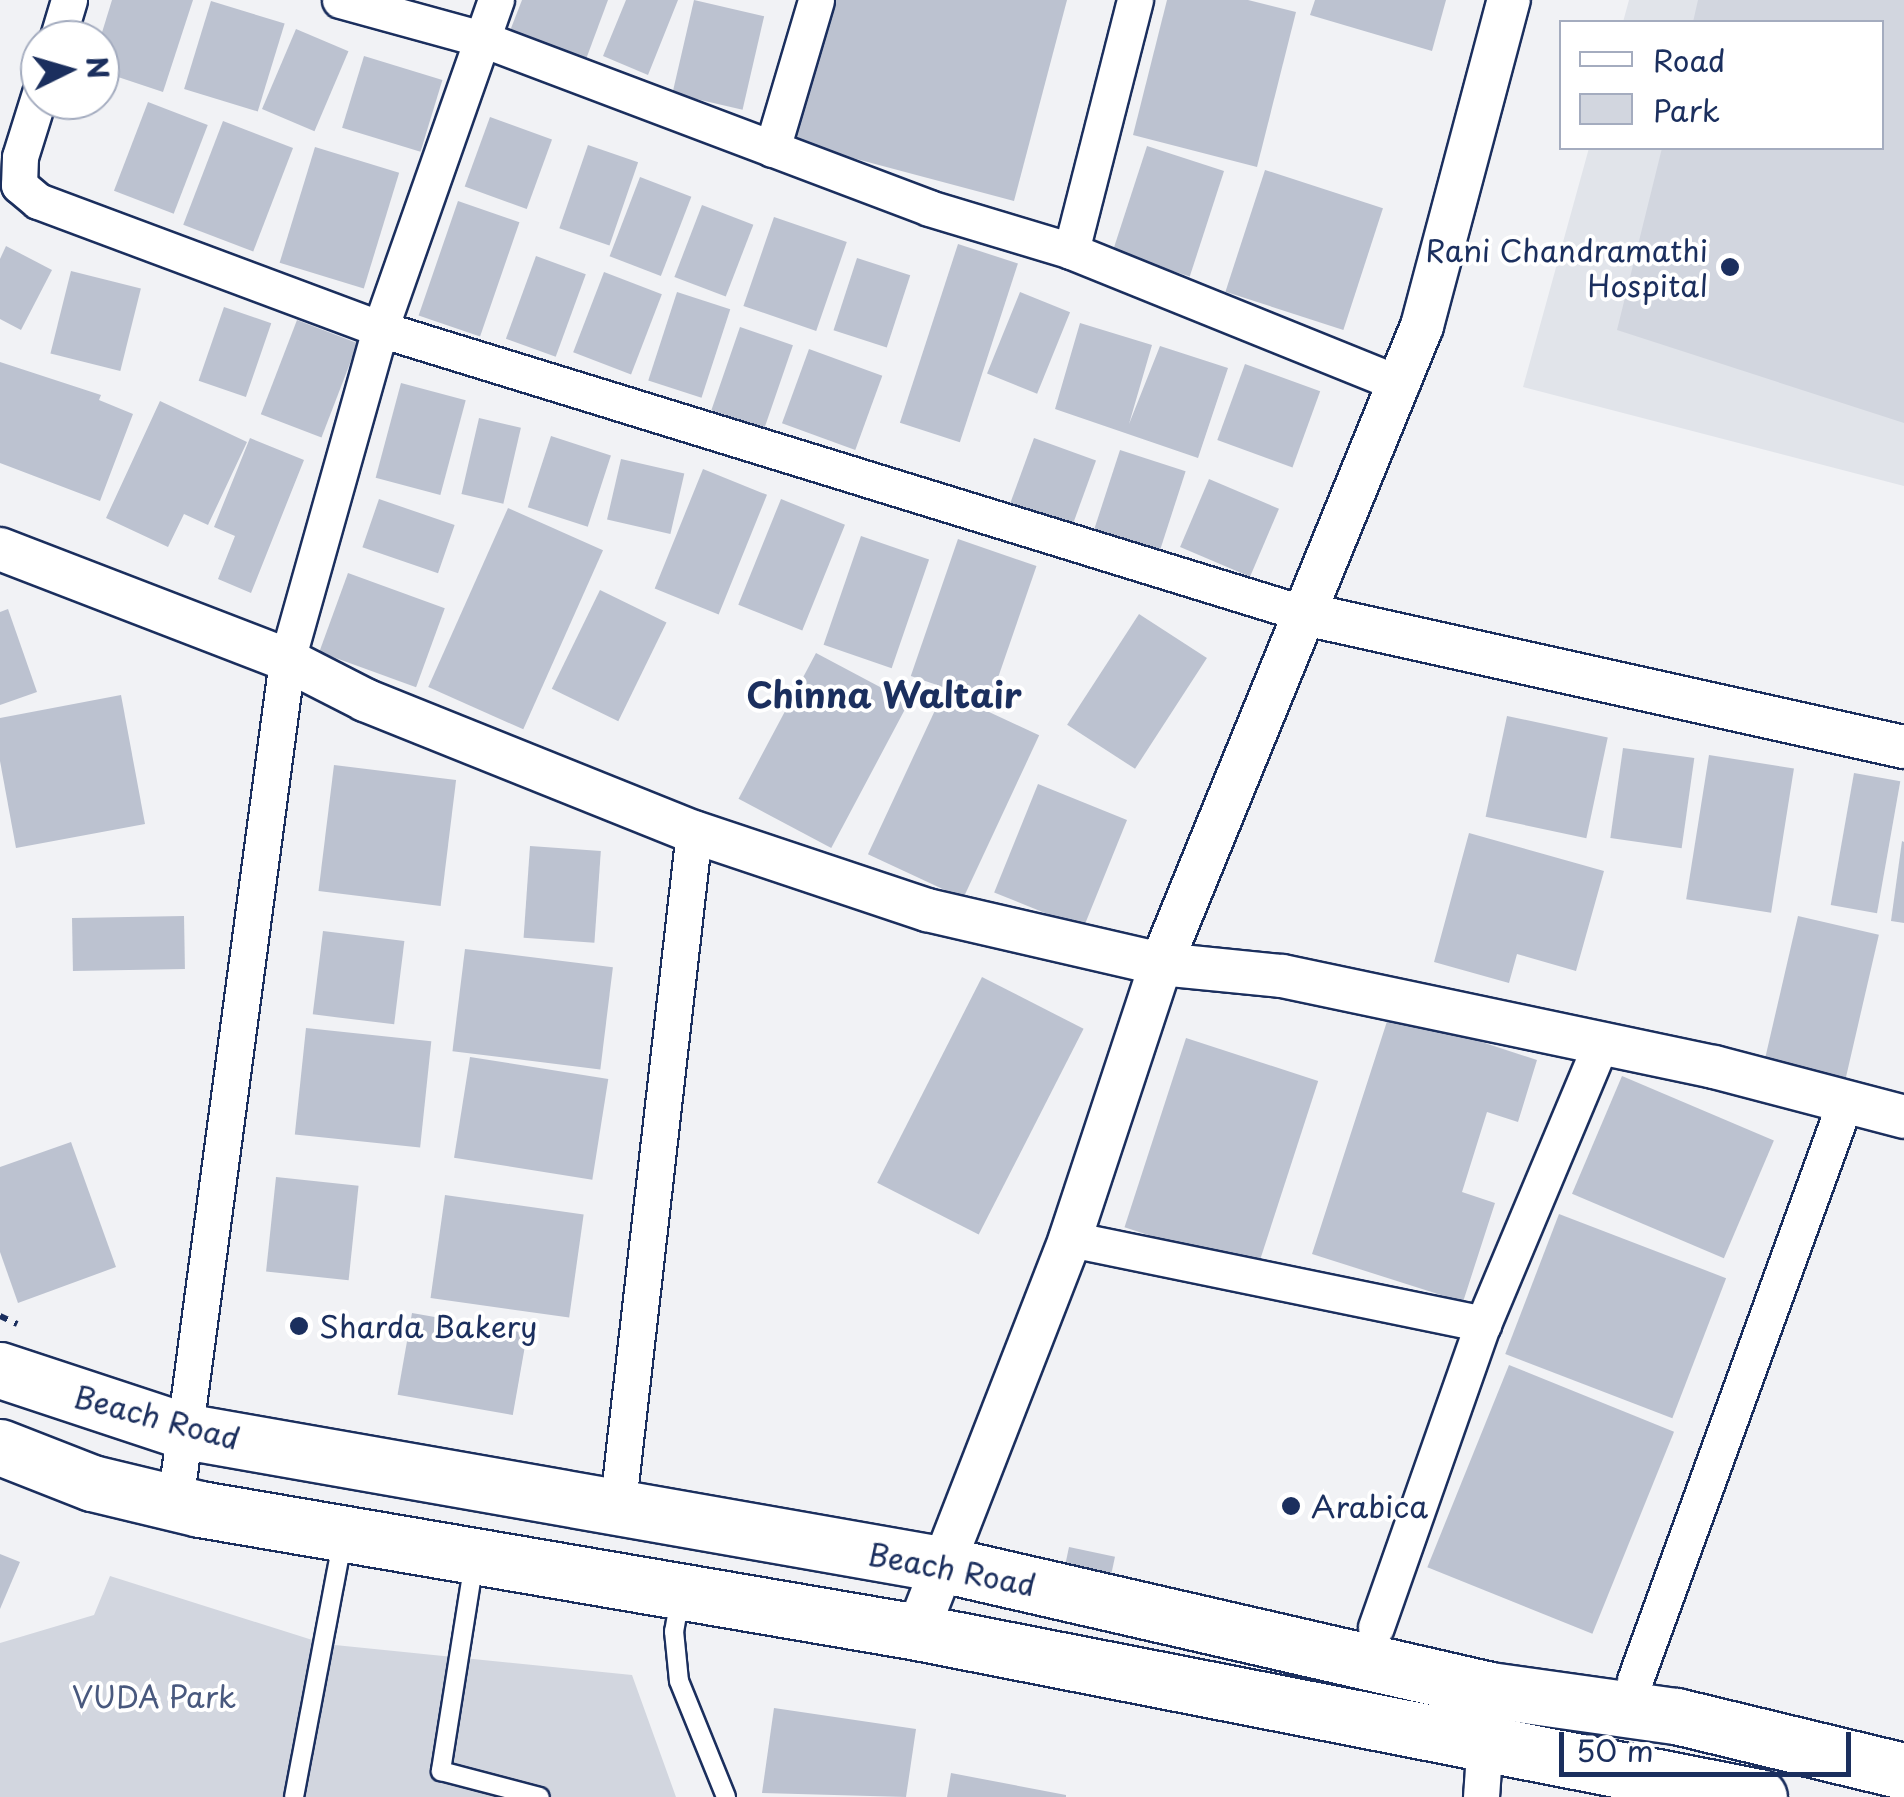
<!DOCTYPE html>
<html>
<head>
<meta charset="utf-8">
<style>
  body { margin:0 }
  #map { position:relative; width:1904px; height:1797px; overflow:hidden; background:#f1f2f5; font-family:"Playpen Sans",sans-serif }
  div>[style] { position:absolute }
  .built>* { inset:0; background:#e1e4ea }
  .green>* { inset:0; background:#d2d6df }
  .building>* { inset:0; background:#bcc2d0; transform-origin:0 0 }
  .path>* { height:6px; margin-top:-3px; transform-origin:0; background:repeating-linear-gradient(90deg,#1b2f5e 0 8px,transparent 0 16px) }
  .roads { filter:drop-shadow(2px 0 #1b2f5e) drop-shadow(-2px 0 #1b2f5e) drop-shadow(0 2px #1b2f5e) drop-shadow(0 -2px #1b2f5e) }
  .service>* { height:18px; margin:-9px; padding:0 9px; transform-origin:9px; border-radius:9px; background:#fff }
  .minor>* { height:35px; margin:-17.5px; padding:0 17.5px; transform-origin:17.5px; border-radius:17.5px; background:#fff }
  .tertiary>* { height:42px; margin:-21px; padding:0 21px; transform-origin:21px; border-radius:21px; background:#fff }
  .primary>* { height:55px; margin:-27.5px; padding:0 27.5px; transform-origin:27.5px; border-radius:27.5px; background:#fff }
  .dots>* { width:28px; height:28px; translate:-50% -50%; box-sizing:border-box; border:5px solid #fff; border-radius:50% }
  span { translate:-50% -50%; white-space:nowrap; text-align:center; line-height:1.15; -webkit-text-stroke:8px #fff; paint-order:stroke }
  .poi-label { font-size:30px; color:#1b2f5e }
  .right { translate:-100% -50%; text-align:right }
  .left { translate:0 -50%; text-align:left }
  .street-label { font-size:30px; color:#1b2f5e }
  .park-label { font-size:30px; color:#49597e }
  .quarter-label { font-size:35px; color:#1b2f5e; font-weight:700 }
  .legend { position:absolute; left:1559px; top:20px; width:325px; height:130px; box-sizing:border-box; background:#fff; border:2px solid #a4acbf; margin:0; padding:12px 18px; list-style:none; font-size:30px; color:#1b2f5e }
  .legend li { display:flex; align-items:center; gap:20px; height:50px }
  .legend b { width:50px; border:2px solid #a4acbf }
  .north { position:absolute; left:20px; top:20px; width:100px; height:100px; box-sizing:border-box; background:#fff; border:2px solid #a4acbf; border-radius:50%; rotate:85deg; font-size:28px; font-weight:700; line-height:40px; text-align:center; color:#1b2f5e }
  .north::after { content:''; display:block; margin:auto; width:35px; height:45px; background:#1b2f5e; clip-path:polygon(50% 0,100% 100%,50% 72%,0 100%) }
  .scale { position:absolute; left:1559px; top:1732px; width:292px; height:45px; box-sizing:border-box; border:5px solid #1b2f5e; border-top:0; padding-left:12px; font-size:30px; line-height:35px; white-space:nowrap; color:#1b2f5e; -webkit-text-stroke:8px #fff; paint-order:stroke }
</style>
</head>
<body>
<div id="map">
  <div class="built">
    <i style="clip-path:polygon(1629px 0,1904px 0,1904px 486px,1523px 387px,1589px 148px,1882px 148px,1882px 22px,1623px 22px)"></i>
  </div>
  <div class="green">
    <i style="clip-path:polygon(1698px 0,1904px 0,1904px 423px,1617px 330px,1662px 148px,1882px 148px,1882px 22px,1693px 22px)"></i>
    <i style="clip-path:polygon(110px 1576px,325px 1644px,632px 1675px,676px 1797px,0 1797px,0 1643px,94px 1615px)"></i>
  </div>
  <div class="building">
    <i style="clip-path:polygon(112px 0,193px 0,163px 92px,100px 71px,100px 39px)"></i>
    <i style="clip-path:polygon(522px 0,608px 0,582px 70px,506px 41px)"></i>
    <i style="clip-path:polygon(626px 0,678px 0,648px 75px,603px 56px)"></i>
    <i style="left:694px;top:0;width:72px;height:96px;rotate:13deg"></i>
    <i style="clip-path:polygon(821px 0,1067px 0,1014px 201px,785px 140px)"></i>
    <i style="clip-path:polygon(1167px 0,1248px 0,1296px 12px,1257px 167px,1133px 135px)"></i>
    <i style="clip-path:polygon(1315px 0,1446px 0,1432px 51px,1310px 15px)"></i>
    <i style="left:211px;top:1px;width:77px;height:92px;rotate:17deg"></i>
    <i style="left:296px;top:29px;width:57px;height:87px;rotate:23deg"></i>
    <i style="left:364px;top:56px;width:82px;height:75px;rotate:17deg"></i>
    <i style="left:148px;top:102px;width:64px;height:95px;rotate:21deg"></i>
    <i style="left:490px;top:117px;width:66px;height:74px;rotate:20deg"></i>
    <i style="left:223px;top:121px;width:75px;height:111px;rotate:21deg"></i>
    <i style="left:588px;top:145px;width:53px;height:88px;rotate:19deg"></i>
    <i style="left:1147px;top:146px;width:81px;height:111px;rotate:18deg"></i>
    <i style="left:315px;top:147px;width:88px;height:121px;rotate:17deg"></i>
    <i style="left:1265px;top:170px;width:124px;height:128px;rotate:18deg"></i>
    <i style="left:640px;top:177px;width:55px;height:85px;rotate:21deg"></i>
    <i style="left:458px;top:201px;width:65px;height:121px;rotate:19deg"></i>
    <i style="left:702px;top:205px;width:55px;height:77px;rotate:21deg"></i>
    <i style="left:774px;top:217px;width:77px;height:94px;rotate:19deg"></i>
    <i style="left:958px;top:244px;width:63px;height:188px;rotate:18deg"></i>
    <i style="clip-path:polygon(6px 246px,52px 270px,21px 330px,0 319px,0 259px)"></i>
    <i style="left:536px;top:256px;width:53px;height:88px;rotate:20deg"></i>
    <i style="left:857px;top:258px;width:56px;height:76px;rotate:18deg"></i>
    <i style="left:71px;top:271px;width:72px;height:85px;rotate:14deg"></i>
    <i style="left:604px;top:272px;width:62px;height:86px;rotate:21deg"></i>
    <i style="left:677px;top:292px;width:56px;height:93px;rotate:18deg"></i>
    <i style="left:1020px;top:292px;width:54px;height:88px;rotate:22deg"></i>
    <i style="left:224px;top:307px;width:50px;height:78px;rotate:19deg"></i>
    <i style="left:297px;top:320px;width:65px;height:101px;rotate:21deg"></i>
    <i style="clip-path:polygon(1080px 323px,1152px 345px,1129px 424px,1160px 346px,1228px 368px,1198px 458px,1055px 409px)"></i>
    <i style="left:740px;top:327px;width:56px;height:88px;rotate:19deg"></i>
    <i style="left:809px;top:349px;width:78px;height:79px;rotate:20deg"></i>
    <i style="clip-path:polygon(0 362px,101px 395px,99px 400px,133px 414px,100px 501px,0 463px)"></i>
    <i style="left:1245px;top:364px;width:80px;height:81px;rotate:20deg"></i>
    <i style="left:401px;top:383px;width:67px;height:98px;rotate:15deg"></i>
    <i style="clip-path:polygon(160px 401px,247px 442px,208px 525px,184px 514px,168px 547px,106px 518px)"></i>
    <i style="left:479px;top:418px;width:43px;height:78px;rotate:13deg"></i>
    <i style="left:551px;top:436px;width:63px;height:75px;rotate:18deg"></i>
    <i style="clip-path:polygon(250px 438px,304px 460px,251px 593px,218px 579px,235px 536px,214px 527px)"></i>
    <i style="left:1034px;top:438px;width:66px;height:73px;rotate:20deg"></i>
    <i style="left:1120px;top:450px;width:69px;height:85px;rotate:18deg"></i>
    <i style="left:621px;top:459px;width:65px;height:62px;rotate:13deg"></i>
    <i style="left:703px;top:469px;width:69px;height:129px;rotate:22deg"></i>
    <i style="left:1209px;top:479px;width:76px;height:74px;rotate:23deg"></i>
    <i style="left:379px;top:499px;width:80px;height:51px;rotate:19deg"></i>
    <i style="left:781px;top:499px;width:69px;height:114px;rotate:22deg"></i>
    <i style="left:508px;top:508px;width:104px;height:196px;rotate:24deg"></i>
    <i style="left:861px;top:536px;width:72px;height:115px;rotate:19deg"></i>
    <i style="left:958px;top:539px;width:83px;height:145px;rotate:19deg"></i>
    <i style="left:348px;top:573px;width:103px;height:84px;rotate:20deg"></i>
    <i style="left:600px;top:590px;width:74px;height:110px;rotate:26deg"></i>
    <i style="clip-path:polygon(8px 609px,37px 692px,0 705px,0 612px)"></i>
    <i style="left:1139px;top:614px;width:81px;height:132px;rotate:33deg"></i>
    <i style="left:816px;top:653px;width:105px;height:165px;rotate:28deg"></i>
    <i style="left:944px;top:691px;width:105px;height:180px;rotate:25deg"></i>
    <i style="clip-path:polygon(121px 695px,145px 824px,16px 848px,0 761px,0 718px)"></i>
    <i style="left:1507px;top:716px;width:103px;height:103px;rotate:12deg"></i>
    <i style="left:1623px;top:748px;width:72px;height:91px;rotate:8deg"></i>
    <i style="left:1709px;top:755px;width:86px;height:146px;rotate:9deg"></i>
    <i style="left:334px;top:765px;width:123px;height:127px;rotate:7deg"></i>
    <i style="left:1854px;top:773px;width:47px;height:134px;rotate:10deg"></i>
    <i style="left:1038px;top:784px;width:96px;height:117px;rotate:22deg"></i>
    <i style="clip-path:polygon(1469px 833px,1604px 871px,1576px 971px,1517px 954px,1509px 983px,1434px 962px)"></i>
    <i style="clip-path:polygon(1902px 841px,1904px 842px,1904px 923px,1891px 921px)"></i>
    <i style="left:530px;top:846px;width:71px;height:92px;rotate:4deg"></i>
    <i style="left:184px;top:916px;width:53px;height:112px;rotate:89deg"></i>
    <i style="left:1798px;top:916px;width:83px;height:152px;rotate:13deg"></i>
    <i style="left:323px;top:931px;width:82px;height:84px;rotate:7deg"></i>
    <i style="left:465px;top:949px;width:149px;height:103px;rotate:7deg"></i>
    <i style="left:982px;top:977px;width:114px;height:231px;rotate:27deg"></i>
    <i style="clip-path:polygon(1390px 1012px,1537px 1060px,1518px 1122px,1487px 1112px,1462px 1192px,1495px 1203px,1463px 1302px,1312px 1254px)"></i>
    <i style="left:306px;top:1028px;width:126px;height:107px;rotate:6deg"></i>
    <i style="left:1186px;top:1038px;width:139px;height:199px;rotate:18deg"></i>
    <i style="left:470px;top:1057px;width:140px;height:102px;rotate:9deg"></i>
    <i style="left:1622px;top:1076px;width:165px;height:128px;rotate:23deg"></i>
    <i style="clip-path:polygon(71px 1142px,116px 1267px,18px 1303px,0 1252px,0 1167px)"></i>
    <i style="left:276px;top:1177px;width:83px;height:95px;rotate:6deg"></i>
    <i style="left:445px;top:1195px;width:140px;height:104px;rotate:8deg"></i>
    <i style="left:1559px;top:1214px;width:179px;height:150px;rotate:21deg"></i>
    <i style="left:412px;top:1313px;width:117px;height:83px;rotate:10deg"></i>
    <i style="left:1509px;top:1365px;width:178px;height:218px;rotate:22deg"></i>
    <i style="left:1069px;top:1547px;width:47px;height:17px;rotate:12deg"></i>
    <i style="clip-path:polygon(0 1554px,20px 1562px,0 1609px)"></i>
    <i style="clip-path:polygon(774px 1708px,916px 1729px,906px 1797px,762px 1793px)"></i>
    <i style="clip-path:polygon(951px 1773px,1066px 1795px,1066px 1797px,947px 1797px)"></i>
  </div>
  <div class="path">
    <i style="left:0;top:1316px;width:19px;rotate:25deg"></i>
  </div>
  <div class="roads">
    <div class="service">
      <i style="left:474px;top:1562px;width:212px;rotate:99deg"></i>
      <i style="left:441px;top:1771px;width:102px;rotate:14.7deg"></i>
      <i style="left:680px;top:1598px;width:34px;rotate:100deg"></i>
      <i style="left:674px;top:1631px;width:50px;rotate:84.3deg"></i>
      <i style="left:679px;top:1681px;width:125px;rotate:67.9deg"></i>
      <i style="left:294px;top:1797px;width:265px;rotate:-79.3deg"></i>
    </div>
    <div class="minor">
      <i style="left:340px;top:0;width:150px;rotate:15.4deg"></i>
      <i style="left:485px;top:40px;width:475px;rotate:20.7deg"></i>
      <i style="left:929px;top:208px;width:148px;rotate:16.8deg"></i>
      <i style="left:1071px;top:251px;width:356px;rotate:22deg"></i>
      <i style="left:57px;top:40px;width:42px;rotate:-73.3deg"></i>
      <i style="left:40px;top:93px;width:67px;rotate:107.4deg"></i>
      <i style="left:20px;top:157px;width:28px;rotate:92deg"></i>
      <i style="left:19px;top:185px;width:25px;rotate:40deg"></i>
      <i style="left:38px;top:201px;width:365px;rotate:20.5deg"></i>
      <i style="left:380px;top:329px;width:968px;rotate:17.12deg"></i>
      <i style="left:772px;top:149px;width:155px;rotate:-73.5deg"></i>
      <i style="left:1071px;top:251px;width:259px;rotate:-75.7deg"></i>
      <i style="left:1070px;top:1239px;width:422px;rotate:11.6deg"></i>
      <i style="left:175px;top:1503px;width:850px;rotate:-82.43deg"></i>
      <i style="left:287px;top:660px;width:344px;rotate:-74.3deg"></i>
      <i style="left:380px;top:329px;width:349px;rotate:-70.6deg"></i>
      <i style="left:617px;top:1511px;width:683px;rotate:-83.53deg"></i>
      <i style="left:1376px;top:1627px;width:321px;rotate:-70.6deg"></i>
      <i style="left:1483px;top:1324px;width:302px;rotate:-67.2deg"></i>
      <i style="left:1635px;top:1680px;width:615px;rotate:-70.03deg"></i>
      <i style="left:1481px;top:1797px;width:74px;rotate:-86.1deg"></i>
    </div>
    <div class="tertiary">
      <i style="left:0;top:549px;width:308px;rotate:21.1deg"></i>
      <i style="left:287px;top:660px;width:88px;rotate:27.1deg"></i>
      <i style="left:365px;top:700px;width:354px;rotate:21.9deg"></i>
      <i style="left:694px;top:832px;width:246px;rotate:18.5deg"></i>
      <i style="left:927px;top:910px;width:240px;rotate:13deg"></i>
      <i style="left:1161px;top:964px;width:122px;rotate:5.7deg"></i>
      <i style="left:1282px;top:976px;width:441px;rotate:11.9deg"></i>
      <i style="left:1714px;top:1067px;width:196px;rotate:14.7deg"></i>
      <i style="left:1305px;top:614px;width:614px;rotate:12.52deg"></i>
      <i style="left:917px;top:1632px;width:422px;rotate:-68.7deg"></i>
      <i style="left:1070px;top:1239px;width:290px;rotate:-71.7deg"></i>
      <i style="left:1161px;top:964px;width:689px;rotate:-67.75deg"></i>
      <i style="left:1422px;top:326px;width:337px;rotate:-75.1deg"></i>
    </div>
    <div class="primary">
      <i style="left:0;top:1370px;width:194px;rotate:18.3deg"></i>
      <i style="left:184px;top:1431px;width:774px;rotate:9.97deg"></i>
      <i style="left:946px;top:1565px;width:558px;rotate:12.94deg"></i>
      <i style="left:1490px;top:1690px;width:188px;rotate:8deg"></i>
      <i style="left:1676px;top:1716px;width:235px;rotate:13.6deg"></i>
      <i style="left:0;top:1447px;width:99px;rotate:21.4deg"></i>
      <i style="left:92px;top:1483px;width:111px;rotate:13.5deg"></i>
      <i style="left:200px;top:1509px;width:727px;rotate:9.73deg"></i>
      <i style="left:917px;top:1632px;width:858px;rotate:11.09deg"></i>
    </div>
  </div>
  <div class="dots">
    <i style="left:1730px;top:267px;background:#1b2f5e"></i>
    <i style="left:299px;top:1326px;background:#1b2f5e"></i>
    <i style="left:1291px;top:1506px;background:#1b2f5e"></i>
  </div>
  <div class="poi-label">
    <span class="right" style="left:1708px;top:267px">Rani Chandramathi<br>Hospital</span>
    <span class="left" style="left:319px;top:1326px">Sharda Bakery</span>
    <span class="left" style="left:1311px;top:1506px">Arabica</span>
  </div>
  <div class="street-label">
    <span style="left:157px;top:1417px;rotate:15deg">Beach Road</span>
    <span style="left:952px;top:1569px;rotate:11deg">Beach Road</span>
  </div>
  <div class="park-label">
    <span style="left:154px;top:1696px">VUDA Park</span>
  </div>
  <div class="quarter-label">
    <span style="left:884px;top:694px">Chinna Waltair</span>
  </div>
  <ul class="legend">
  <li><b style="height:12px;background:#fff"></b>Road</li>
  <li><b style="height:28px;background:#d2d6df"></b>Park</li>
  </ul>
  <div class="north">N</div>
  <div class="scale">50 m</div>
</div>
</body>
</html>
